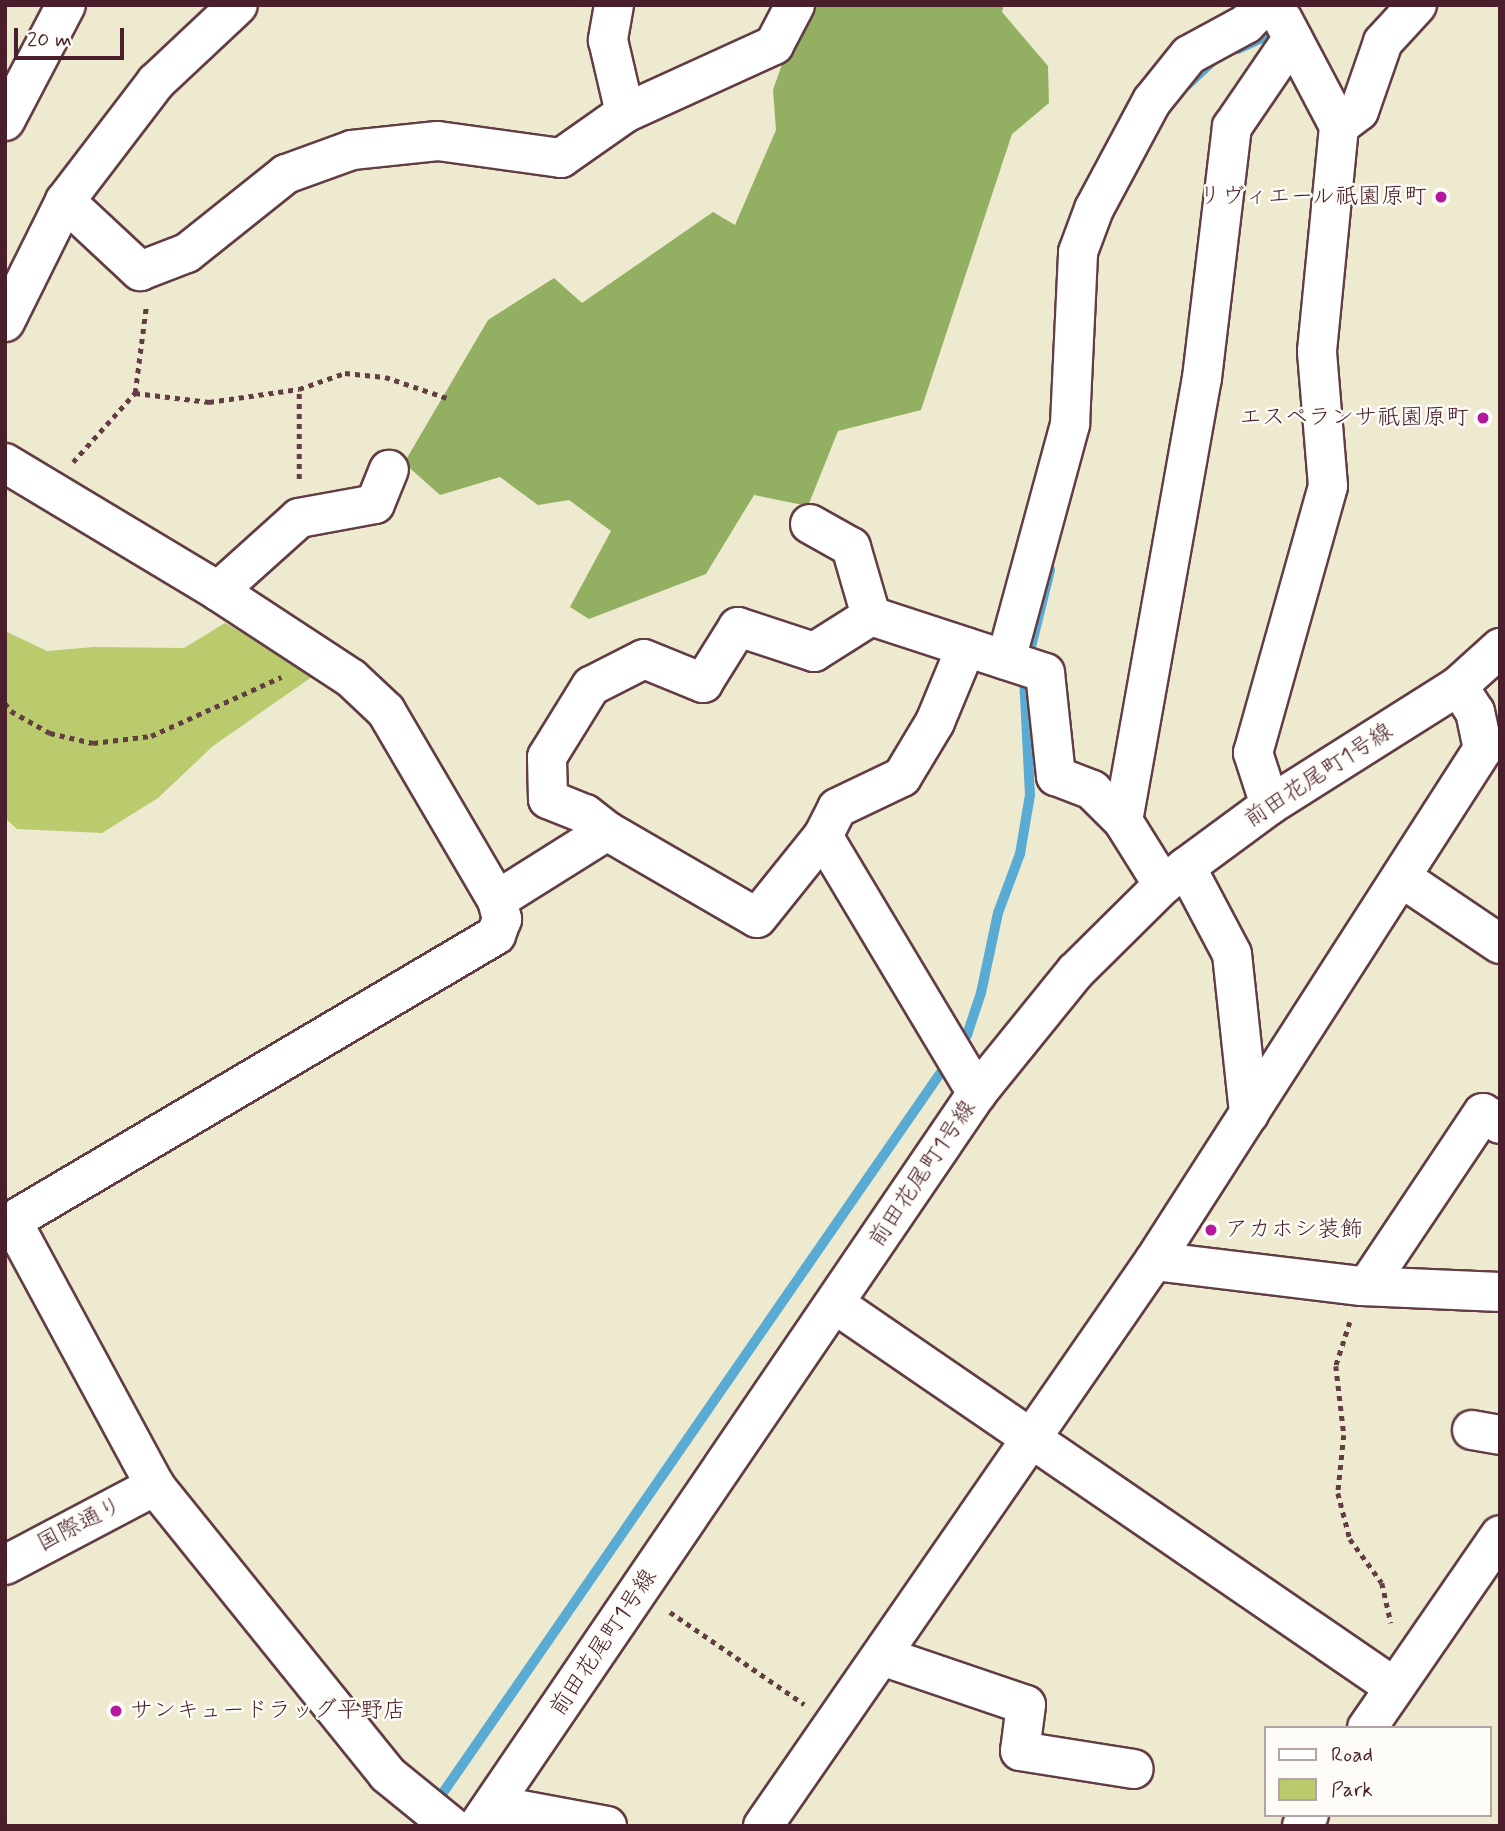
<!DOCTYPE html>
<html>
<head>
<meta charset="utf-8">
<style>
  body { margin:0 }
  #map { position:relative; width:1505px; height:1831px; overflow:hidden; background:#eeead0; font-family:Mynerve,"Klee One",sans-serif }
  div>[style] { position:absolute }
  .green>* { inset:0; background:#bacb6e }
  .forest>* { inset:0; background:#93af61 }
  .stream>* { height:10px; margin:-5px; padding:0 5px; transform-origin:5px; border-radius:5px; background:#59abd4 }
  .path>* { height:4.5px; margin-top:-2.25px; transform-origin:0; background:repeating-linear-gradient(90deg,#633d44 0 5px,transparent 0 10px) }
  .roads { filter:drop-shadow(2px 0 #633d44) drop-shadow(-2px 0 #633d44) drop-shadow(0 2px #633d44) drop-shadow(0 -2px #633d44) }
  .minor>* { height:38px; margin:-19px; padding:0 19px; transform-origin:19px; border-radius:19px; background:#fff }
  .dots>* { width:19px; height:19px; translate:-50% -50%; box-sizing:border-box; border:4px solid #fdfcf7; border-radius:50% }
  span { translate:-50% -50%; white-space:nowrap; text-align:center; line-height:1.15; -webkit-text-stroke:5px #fdfcf7; paint-order:stroke }
  .poi-label { font-size:23px; color:#4a1f2b }
  .right { translate:-100% -50%; text-align:right }
  .left { translate:0 -50%; text-align:left }
  .street-label { font-size:23px; color:#4a1f2b }
  .frame { position:absolute; inset:0; border:7px solid #4a1f2b; pointer-events:none }
  .legend { position:absolute; left:1264px; top:1726px; width:228px; height:91px; box-sizing:border-box; background:#fdfcf7; border:2px solid #b5a4a5; margin:0; padding:9px 12px; list-style:none; font-size:21px; color:#4a1f2b }
  .legend li { display:flex; align-items:center; gap:14px; height:35px }
  .legend b { width:35px; border:2px solid #b5a4a5 }
  .scale { position:absolute; left:14px; top:28px; width:110px; height:32px; box-sizing:border-box; border:4px solid #4a1f2b; border-top:0; padding-left:9px; font-size:21px; line-height:24px; white-space:nowrap; color:#4a1f2b; -webkit-text-stroke:5px #fdfcf7; paint-order:stroke }
</style>
</head>
<body>
<div id="map">
  <div class="green">
    <i style="clip-path:polygon(225px 623px,316px 674px,213px 746px,158px 798px,102px 833px,17px 829px,5px 818px,5px 631px,47px 651px,94px 647px,184px 648px)"></i>
  </div>
  <div class="forest">
    <i style="clip-path:polygon(812px 5px,1004px 5px,1002px 12px,1048px 66px,1049px 103px,1012px 134px,921px 410px,838px 431px,808px 506px,754px 495px,706px 574px,589px 619px,570px 607px,611px 531px,569px 500px,538px 505px,500px 477px,440px 495px,404px 463px,488px 320px,554px 278px,582px 303px,713px 212px,735px 225px,776px 130px,773px 90px,785px 56px)"></i>
  </div>
  <div class="stream">
    <i style="left:1238px;top:49px;width:31px;rotate:-25deg"></i>
    <i style="left:1266px;top:36px;width:16px;rotate:-50deg"></i>
    <i style="left:1187px;top:85px;width:37px;rotate:-43deg"></i>
    <i style="left:1028px;top:659px;width:92px;rotate:-76.1deg"></i>
    <i style="left:959px;top:1046px;width:14px;rotate:-54deg"></i>
    <i style="left:967px;top:1035px;width:44px;rotate:-71.6deg"></i>
    <i style="left:981px;top:993px;width:82px;rotate:-78deg"></i>
    <i style="left:998px;top:913px;width:63px;rotate:-69.6deg"></i>
    <i style="left:1020px;top:854px;width:60px;rotate:-80.4deg"></i>
    <i style="left:1030px;top:795px;width:120px;rotate:-92.9deg"></i>
    <i style="left:420px;top:1826px;width:929px;rotate:-55.35deg"></i>
  </div>
  <div class="path">
    <i style="left:135px;top:393px;width:75px;rotate:6.9deg"></i>
    <i style="left:209px;top:402px;width:91px;rotate:-8.2deg"></i>
    <i style="left:299px;top:389px;width:49px;rotate:-19.2deg"></i>
    <i style="left:345px;top:373px;width:40px;rotate:5.7deg"></i>
    <i style="left:385px;top:377px;width:65px;rotate:18.7deg"></i>
    <i style="left:73px;top:462px;width:93px;rotate:-48.1deg"></i>
    <i style="left:135px;top:393px;width:87px;rotate:-82.7deg"></i>
    <i style="left:299px;top:479px;width:90px;rotate:-90deg"></i>
    <i style="left:5px;top:703px;width:10px;rotate:53deg"></i>
    <i style="left:11px;top:711px;width:45px;rotate:29.4deg"></i>
    <i style="left:50px;top:733px;width:44px;rotate:13.1deg"></i>
    <i style="left:93px;top:743px;width:58px;rotate:-6.9deg"></i>
    <i style="left:151px;top:736px;width:143px;rotate:-24.4deg"></i>
    <i style="left:1350px;top:1322px;width:46px;rotate:107.7deg"></i>
    <i style="left:1336px;top:1366px;width:69px;rotate:83.4deg"></i>
    <i style="left:1344px;top:1435px;width:58px;rotate:95.9deg"></i>
    <i style="left:1338px;top:1493px;width:48px;rotate:75.4deg"></i>
    <i style="left:1350px;top:1539px;width:54px;rotate:54deg"></i>
    <i style="left:1382px;top:1583px;width:41px;rotate:77.3deg"></i>
    <i style="left:670px;top:1612px;width:163px;rotate:34.5deg"></i>
  </div>
  <div class="roads">
    <div class="minor">
      <i style="left:614px;top:5px;width:36px;rotate:100deg"></i>
      <i style="left:608px;top:40px;width:75px;rotate:76.9deg"></i>
      <i style="left:1283px;top:20px;width:120px;rotate:62.2deg"></i>
      <i style="left:5px;top:121px;width:131px;rotate:-62.3deg"></i>
      <i style="left:65px;top:201px;width:103px;rotate:43deg"></i>
      <i style="left:140px;top:271px;width:50px;rotate:-21deg"></i>
      <i style="left:187px;top:253px;width:127px;rotate:-38.6deg"></i>
      <i style="left:286px;top:174px;width:70px;rotate:-20deg"></i>
      <i style="left:352px;top:150px;width:86px;rotate:-6deg"></i>
      <i style="left:438px;top:141px;width:124px;rotate:7.9deg"></i>
      <i style="left:561px;top:158px;width:78px;rotate:-35.1deg"></i>
      <i style="left:625px;top:113px;width:164px;rotate:-24.5deg"></i>
      <i style="left:774px;top:45px;width:45px;rotate:-62.3deg"></i>
      <i style="left:5px;top:322px;width:135px;rotate:-63.6deg"></i>
      <i style="left:65px;top:201px;width:150px;rotate:-52.6deg"></i>
      <i style="left:156px;top:82px;width:112px;rotate:-43.2deg"></i>
      <i style="left:5px;top:463px;width:249px;rotate:31deg"></i>
      <i style="left:218px;top:591px;width:159px;rotate:33.2deg"></i>
      <i style="left:351px;top:678px;width:48px;rotate:43.3deg"></i>
      <i style="left:386px;top:711px;width:219px;rotate:59.6deg"></i>
      <i style="left:497px;top:900px;width:20px;rotate:75deg"></i>
      <i style="left:502px;top:919px;width:17px;rotate:111deg"></i>
      <i style="left:496px;top:935px;width:562px;rotate:149.42deg"></i>
      <i style="left:12px;top:1221px;width:301px;rotate:61.6deg"></i>
      <i style="left:155px;top:1486px;width:370px;rotate:51.1deg"></i>
      <i style="left:387px;top:1774px;width:82px;rotate:39.1deg"></i>
      <i style="left:810px;top:524px;width:47px;rotate:29.3deg"></i>
      <i style="left:851px;top:547px;width:72px;rotate:73.8deg"></i>
      <i style="left:218px;top:591px;width:109px;rotate:-42deg"></i>
      <i style="left:299px;top:518px;width:77px;rotate:-10.4deg"></i>
      <i style="left:375px;top:504px;width:37px;rotate:-68deg"></i>
      <i style="left:1006px;top:660px;width:245px;rotate:-74.8deg"></i>
      <i style="left:1070px;top:424px;width:172px;rotate:-87.3deg"></i>
      <i style="left:1078px;top:252px;width:46px;rotate:-69.6deg"></i>
      <i style="left:1094px;top:209px;width:123px;rotate:-61.8deg"></i>
      <i style="left:1152px;top:101px;width:59px;rotate:-51.2deg"></i>
      <i style="left:1189px;top:55px;width:65px;rotate:-28.5deg"></i>
      <i style="left:1246px;top:24px;width:27px;rotate:-45deg"></i>
      <i style="left:1270px;top:805px;width:55px;rotate:-108.1deg"></i>
      <i style="left:1253px;top:753px;width:277px;rotate:-74.3deg"></i>
      <i style="left:1328px;top:486px;width:135px;rotate:-94.7deg"></i>
      <i style="left:1317px;top:351px;width:226px;rotate:-84.4deg"></i>
      <i style="left:1339px;top:126px;width:25px;rotate:-37deg"></i>
      <i style="left:1359px;top:111px;width:73px;rotate:-70.8deg"></i>
      <i style="left:1383px;top:42px;width:50px;rotate:-47.4deg"></i>
      <i style="left:607px;top:831px;width:28px;rotate:-142deg"></i>
      <i style="left:585px;top:814px;width:40px;rotate:-158deg"></i>
      <i style="left:548px;top:799px;width:42px;rotate:-91.4deg"></i>
      <i style="left:547px;top:757px;width:84px;rotate:-58.2deg"></i>
      <i style="left:591px;top:686px;width:59px;rotate:-27deg"></i>
      <i style="left:644px;top:659px;width:64px;rotate:22.1deg"></i>
      <i style="left:703px;top:683px;width:66px;rotate:-58deg"></i>
      <i style="left:738px;top:627px;width:80px;rotate:18.2deg"></i>
      <i style="left:814px;top:652px;width:67px;rotate:-32.3deg"></i>
      <i style="left:871px;top:616px;width:183px;rotate:18.1deg"></i>
      <i style="left:1045px;top:673px;width:104px;rotate:83.9deg"></i>
      <i style="left:1056px;top:776px;width:39px;rotate:21deg"></i>
      <i style="left:1092px;top:790px;width:44px;rotate:45deg"></i>
      <i style="left:823px;top:836px;width:31px;rotate:-63deg"></i>
      <i style="left:837px;top:808px;width:72px;rotate:-25.5deg"></i>
      <i style="left:902px;top:777px;width:64px;rotate:-59deg"></i>
      <i style="left:935px;top:722px;width:81px;rotate:-67.5deg"></i>
      <i style="left:1186px;top:867px;width:98px;rotate:62.1deg"></i>
      <i style="left:1232px;top:954px;width:161px;rotate:83.9deg"></i>
      <i style="left:1402px;top:878px;width:118px;rotate:34deg"></i>
      <i style="left:1163px;top:885px;width:75px;rotate:-122deg"></i>
      <i style="left:1123px;top:821px;width:450px;rotate:-79.9deg"></i>
      <i style="left:1202px;top:378px;width:253px;rotate:-83.2deg"></i>
      <i style="left:1232px;top:127px;width:107px;rotate:-55.7deg"></i>
      <i style="left:497px;top:900px;width:130px;rotate:-32.1deg"></i>
      <i style="left:607px;top:831px;width:173px;rotate:30.1deg"></i>
      <i style="left:757px;top:918px;width:105px;rotate:-51.2deg"></i>
      <i style="left:823px;top:836px;width:300px;rotate:59.1deg"></i>
      <i style="left:1154px;top:1261px;width:209px;rotate:6.9deg"></i>
      <i style="left:1362px;top:1286px;width:138px;rotate:2.5deg"></i>
      <i style="left:1367px;top:1286px;width:208px;rotate:-56.2deg"></i>
      <i style="left:1483px;top:1113px;width:20px;rotate:33deg"></i>
      <i style="left:835px;top:1304px;width:678px;rotate:34.42deg"></i>
      <i style="left:1472px;top:1430px;width:28px;rotate:10deg"></i>
      <i style="left:5px;top:1565px;width:170px;rotate:-27.8deg"></i>
      <i style="left:882px;top:1656px;width:152px;rotate:18.8deg"></i>
      <i style="left:1026px;top:1705px;width:46px;rotate:97.4deg"></i>
      <i style="left:1020px;top:1751px;width:115px;rotate:9deg"></i>
      <i style="left:1367px;top:1728px;width:234px;rotate:-55.4deg"></i>
      <i style="left:494px;top:1805px;width:115px;rotate:10.5deg"></i>
      <i style="left:478px;top:1826px;width:887px;rotate:-55.75deg"></i>
      <i style="left:977px;top:1093px;width:156px;rotate:-51deg"></i>
      <i style="left:1075px;top:972px;width:124px;rotate:-44.7deg"></i>
      <i style="left:1163px;top:885px;width:29px;rotate:-38deg"></i>
      <i style="left:1186px;top:867px;width:104px;rotate:-36.4deg"></i>
      <i style="left:1270px;top:805px;width:222px;rotate:-32.3deg"></i>
      <i style="left:1458px;top:686px;width:57px;rotate:-42.1deg"></i>
      <i style="left:763px;top:1826px;width:687px;rotate:-55.32deg"></i>
      <i style="left:1154px;top:1261px;width:609px;rotate:-57.28deg"></i>
      <i style="left:1483px;top:749px;width:38px;rotate:-102deg"></i>
      <i style="left:1475px;top:712px;width:31px;rotate:-123deg"></i>
      <i style="left:1302px;top:1826px;width:13px;rotate:-58deg"></i>
    </div>
  </div>
  <div class="dots">
    <i style="left:1441px;top:197px;background:#b5179e"></i>
    <i style="left:1483px;top:418px;background:#b5179e"></i>
    <i style="left:1211px;top:1230px;background:#b5179e"></i>
    <i style="left:116px;top:1711px;background:#b5179e"></i>
  </div>
  <div class="poi-label">
    <span class="right" style="left:1427px;top:197px">リヴィエール祇園原町</span>
    <span class="right" style="left:1469px;top:418px">エスペランサ祇園原町</span>
    <span class="left" style="left:1225px;top:1230px">アカホシ装飾</span>
    <span class="left" style="left:130px;top:1711px">サンキュードラッグ平野店</span>
  </div>
  <div class="street-label">
    <span style="left:1319px;top:776px;rotate:-33deg">前田花尾町1号線</span>
    <span style="left:923px;top:1174px;rotate:-56deg">前田花尾町1号線</span>
    <span style="left:80px;top:1525px;rotate:-27deg">国際通り</span>
    <span style="left:604px;top:1643px;rotate:-56deg">前田花尾町1号線</span>
  </div>
  <div class="frame"></div>
  <ul class="legend">
  <li><b style="height:9px;background:#fff"></b>Road</li>
  <li><b style="height:19px;background:#bacb6e"></b>Park</li>
  </ul>
  <div class="scale">20 m</div>
</div>
</body>
</html>
